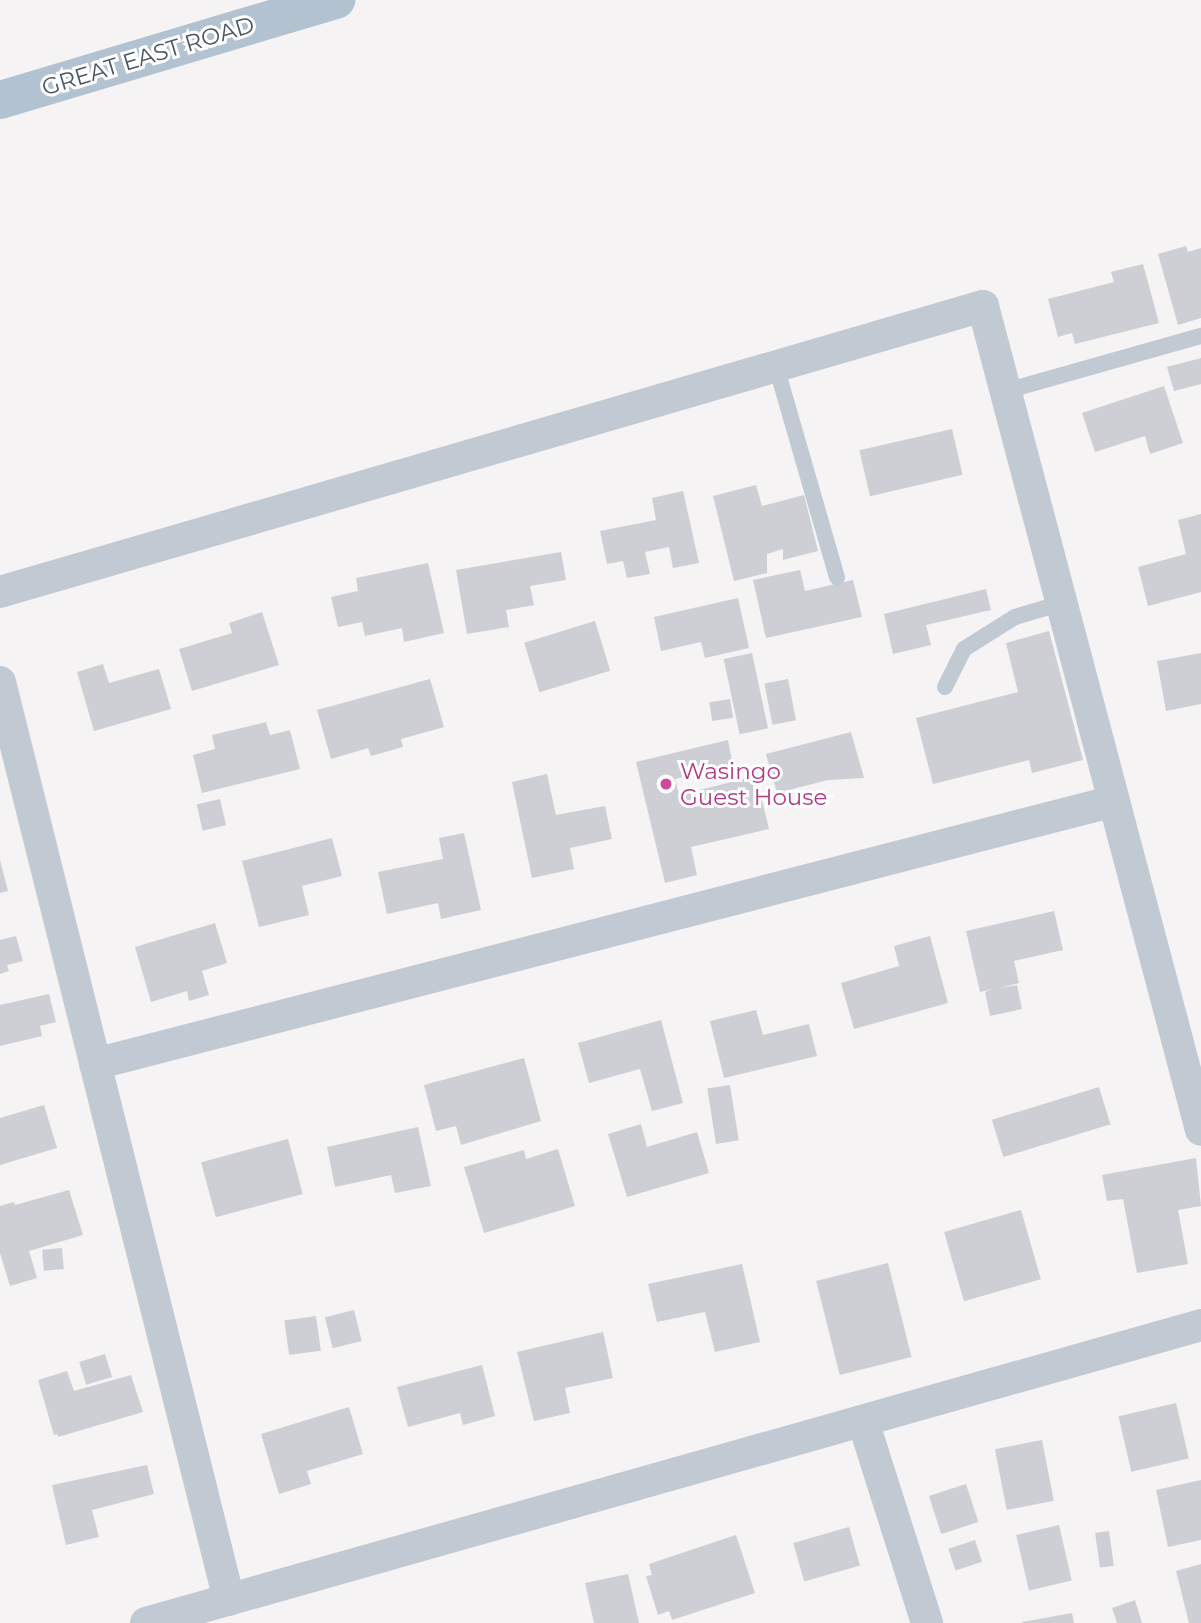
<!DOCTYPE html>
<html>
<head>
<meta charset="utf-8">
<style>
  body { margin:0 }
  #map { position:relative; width:1201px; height:1623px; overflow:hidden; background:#f5f3f3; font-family:Montserrat,sans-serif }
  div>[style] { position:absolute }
  .building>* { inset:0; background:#cdcfd5; transform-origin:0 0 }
  .service>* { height:16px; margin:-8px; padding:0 8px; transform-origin:8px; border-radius:8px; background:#c1cad2 }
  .minor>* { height:32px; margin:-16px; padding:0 16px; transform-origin:16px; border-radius:16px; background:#c1cad2 }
  .primary>* { height:38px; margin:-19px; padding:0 19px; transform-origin:19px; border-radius:19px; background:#b3c2d1 }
  .dots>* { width:19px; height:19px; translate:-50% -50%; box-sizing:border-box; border:4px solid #fff; border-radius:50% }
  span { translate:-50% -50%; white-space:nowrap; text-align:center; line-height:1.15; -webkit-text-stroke:6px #fff; paint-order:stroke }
  .street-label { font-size:23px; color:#4a5661 }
  .hotel-label { font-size:23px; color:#b23c85 }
  .left { translate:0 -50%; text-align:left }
</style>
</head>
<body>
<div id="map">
  <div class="building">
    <i style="clip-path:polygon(1186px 246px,1188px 252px,1201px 248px,1201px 318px,1178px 325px,1158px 254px)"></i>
    <i style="clip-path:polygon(1143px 264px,1159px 323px,1075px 344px,1072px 333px,1058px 337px,1048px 299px,1114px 282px,1111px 272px)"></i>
    <i style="clip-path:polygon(1201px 358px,1201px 384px,1174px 391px,1167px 367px)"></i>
    <i style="clip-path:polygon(1164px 386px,1183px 443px,1150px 454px,1145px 436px,1095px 452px,1082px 413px)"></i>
    <i style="left:952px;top:429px;width:47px;height:95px;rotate:77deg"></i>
    <i style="clip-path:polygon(756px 485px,762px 506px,804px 495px,818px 551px,783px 560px,783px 549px,767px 554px,767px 573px,734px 581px,713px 496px)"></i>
    <i style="clip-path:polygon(683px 491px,699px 563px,673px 568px,669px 547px,645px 552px,650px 574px,627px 578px,623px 561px,607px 564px,600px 531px,656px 520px,652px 498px)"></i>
    <i style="clip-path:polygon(1201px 514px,1201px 592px,1148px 606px,1138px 567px,1186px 554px,1178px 520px)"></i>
    <i style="clip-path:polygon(561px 552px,566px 580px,530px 586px,534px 605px,506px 610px,509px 627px,467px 634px,456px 570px)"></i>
    <i style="clip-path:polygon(428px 563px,444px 633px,404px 642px,402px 628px,365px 636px,362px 622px,338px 627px,331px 597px,358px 591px,356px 578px)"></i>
    <i style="clip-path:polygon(800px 570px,805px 591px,853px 580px,862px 617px,766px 638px,753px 580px)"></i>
    <i style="clip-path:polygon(986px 589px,991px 610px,926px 625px,931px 645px,893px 654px,884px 614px)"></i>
    <i style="clip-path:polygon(738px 598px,749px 648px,705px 658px,701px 642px,661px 651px,654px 617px)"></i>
    <i style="clip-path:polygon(262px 612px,279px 665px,192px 691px,179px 649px,232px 633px,229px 623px)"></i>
    <i style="left:595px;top:621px;width:52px;height:74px;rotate:73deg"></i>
    <i style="clip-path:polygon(1049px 631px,1083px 760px,1032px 773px,1029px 760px,933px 784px,916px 718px,1018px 692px,1006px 643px)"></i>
    <i style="left:752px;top:653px;width:77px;height:29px;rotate:78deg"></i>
    <i style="clip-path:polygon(1201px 653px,1201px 704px,1166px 711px,1157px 661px)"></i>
    <i style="clip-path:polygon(103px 664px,109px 683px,159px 669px,171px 709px,94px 731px,77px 672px)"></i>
    <i style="clip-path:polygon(430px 679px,444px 727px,401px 739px,403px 747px,371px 756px,368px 748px,331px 759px,317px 710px)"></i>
    <i style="left:788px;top:679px;width:42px;height:24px;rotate:79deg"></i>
    <i style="left:730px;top:699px;width:19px;height:21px;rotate:81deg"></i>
    <i style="clip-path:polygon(266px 722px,270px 735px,290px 730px,300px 769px,202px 793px,193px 755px,215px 749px,212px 735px)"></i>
    <i style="clip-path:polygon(851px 732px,864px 778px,828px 780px,777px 793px,766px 754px)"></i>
    <i style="clip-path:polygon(728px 740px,733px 766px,675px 779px,679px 795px,756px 776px,769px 829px,691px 847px,697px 875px,665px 883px,636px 762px)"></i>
    <i style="clip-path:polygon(547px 774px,556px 815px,605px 806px,612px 839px,570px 848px,574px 869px,532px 878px,512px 782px)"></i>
    <i style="left:220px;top:799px;width:27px;height:24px;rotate:77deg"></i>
    <i style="clip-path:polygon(464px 833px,481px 910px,441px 919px,438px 903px,387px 914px,378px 872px,443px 859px,439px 838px)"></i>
    <i style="clip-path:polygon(332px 838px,342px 876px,302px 886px,309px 915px,259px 927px,242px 861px)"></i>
    <i style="clip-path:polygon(0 860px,8px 891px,0 893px)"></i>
    <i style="clip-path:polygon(1054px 911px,1063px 950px,1014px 961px,1019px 983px,1000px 988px,1017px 985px,1022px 1009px,990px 1016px,985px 992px,993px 989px,980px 992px,966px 931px)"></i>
    <i style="clip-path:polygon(215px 923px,227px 963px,202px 971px,209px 995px,189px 1001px,187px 991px,151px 1002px,135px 947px)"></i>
    <i style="clip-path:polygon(16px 936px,23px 961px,7px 965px,9px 971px,0 974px,0 940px)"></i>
    <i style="clip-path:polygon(930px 936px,948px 1003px,854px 1029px,841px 983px,899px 966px,894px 946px)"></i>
    <i style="clip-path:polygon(49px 994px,56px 1022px,40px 1026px,42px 1036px,0 1046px,0 1005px)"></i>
    <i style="clip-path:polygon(756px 1010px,763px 1035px,809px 1024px,817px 1056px,724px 1078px,710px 1021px)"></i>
    <i style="clip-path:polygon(661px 1020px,683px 1103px,652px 1111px,640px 1069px,589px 1083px,578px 1043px)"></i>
    <i style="clip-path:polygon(524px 1058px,541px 1121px,461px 1145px,456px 1126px,436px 1131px,424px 1085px)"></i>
    <i style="left:730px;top:1085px;width:56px;height:23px;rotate:81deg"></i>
    <i style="left:1099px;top:1087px;width:39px;height:112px;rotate:73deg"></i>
    <i style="clip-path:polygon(44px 1105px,57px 1148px,0 1165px,0 1118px)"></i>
    <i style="clip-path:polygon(641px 1124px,647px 1147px,697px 1132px,709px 1173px,627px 1197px,608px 1134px)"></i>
    <i style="clip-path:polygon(418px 1127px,431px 1186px,395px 1193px,391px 1175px,335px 1187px,327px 1147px)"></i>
    <i style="left:288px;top:1139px;width:57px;height:90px;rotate:75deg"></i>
    <i style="clip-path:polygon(558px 1149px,575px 1206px,484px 1233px,464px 1167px,524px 1150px,526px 1159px)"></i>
    <i style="clip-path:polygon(1196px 1158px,1201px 1206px,1178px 1210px,1188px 1264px,1137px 1273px,1123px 1199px,1107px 1201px,1102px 1175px)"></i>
    <i style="clip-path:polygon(69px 1190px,83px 1235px,29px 1251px,37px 1278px,10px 1286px,0 1253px,0 1206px,14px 1202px,15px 1205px)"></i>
    <i style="left:1021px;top:1210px;width:72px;height:80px;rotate:74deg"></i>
    <i style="left:62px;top:1248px;width:21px;height:20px;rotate:85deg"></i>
    <i style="left:888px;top:1263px;width:97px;height:74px;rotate:76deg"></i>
    <i style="clip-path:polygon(742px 1264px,760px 1342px,715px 1352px,705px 1312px,657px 1322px,648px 1284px)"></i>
    <i style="left:354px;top:1310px;width:32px;height:30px;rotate:76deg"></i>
    <i style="left:316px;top:1316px;width:35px;height:32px;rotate:82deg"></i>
    <i style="clip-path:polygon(603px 1332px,613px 1378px,565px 1388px,570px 1413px,534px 1421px,517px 1352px)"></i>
    <i style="left:105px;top:1354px;width:24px;height:27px;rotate:73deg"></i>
    <i style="clip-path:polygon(482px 1365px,495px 1416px,463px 1425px,460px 1413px,408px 1427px,397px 1387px)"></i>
    <i style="clip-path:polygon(67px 1371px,74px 1391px,131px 1375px,143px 1412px,58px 1437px,57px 1434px,54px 1435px,38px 1380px)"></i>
    <i style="left:1176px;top:1403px;width:57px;height:59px;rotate:77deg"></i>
    <i style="clip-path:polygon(349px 1407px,363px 1454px,307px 1471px,311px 1484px,279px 1494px,261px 1434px)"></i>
    <i style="left:1042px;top:1440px;width:62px;height:48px;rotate:79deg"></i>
    <i style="clip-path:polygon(147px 1465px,154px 1494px,92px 1510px,99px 1537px,66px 1545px,52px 1485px)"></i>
    <i style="clip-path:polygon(1201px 1480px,1201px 1540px,1168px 1547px,1156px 1490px)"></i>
    <i style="left:966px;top:1484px;width:40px;height:39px;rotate:72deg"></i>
    <i style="left:1059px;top:1525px;width:57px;height:44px;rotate:77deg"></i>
    <i style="left:849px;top:1527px;width:40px;height:58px;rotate:74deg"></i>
    <i style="left:1109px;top:1531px;width:35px;height:14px;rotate:82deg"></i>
    <i style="clip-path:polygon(736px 1535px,755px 1593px,672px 1620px,669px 1611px,658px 1615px,646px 1576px,652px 1575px,649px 1564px)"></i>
    <i style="left:975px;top:1540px;width:23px;height:28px;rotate:72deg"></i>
    <i style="clip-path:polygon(1201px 1564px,1201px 1623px,1189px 1623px,1176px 1571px)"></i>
    <i style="clip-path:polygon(628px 1574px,639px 1623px,594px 1623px,585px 1583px)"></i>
    <i style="clip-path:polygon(1135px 1600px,1142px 1623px,1117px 1623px,1112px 1608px)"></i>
    <i style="clip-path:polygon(1072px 1613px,1074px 1623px,1022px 1623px,1022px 1622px)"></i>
  </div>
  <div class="service">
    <i style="left:776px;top:366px;width:220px;rotate:73.9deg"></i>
    <i style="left:1006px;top:391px;width:203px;rotate:-15.8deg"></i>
    <i style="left:945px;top:687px;width:42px;rotate:-63.4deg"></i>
    <i style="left:964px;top:649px;width:60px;rotate:-32.1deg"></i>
    <i style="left:1015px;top:617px;width:49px;rotate:-16.6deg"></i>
  </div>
  <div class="minor">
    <i style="left:0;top:592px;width:1024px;rotate:-16.22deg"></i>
    <i style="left:983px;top:306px;width:852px;rotate:75.18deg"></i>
    <i style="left:0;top:682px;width:946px;rotate:75.99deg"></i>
    <i style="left:95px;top:1064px;width:1052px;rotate:-14.47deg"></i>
    <i style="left:863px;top:1421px;width:212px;rotate:72.4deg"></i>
    <i style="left:146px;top:1623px;width:1096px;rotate:-15.77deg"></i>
  </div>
  <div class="primary">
    <i style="left:0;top:100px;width:351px;rotate:-16.6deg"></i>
  </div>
  <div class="dots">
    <i style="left:666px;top:784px;background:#d1479c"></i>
  </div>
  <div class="street-label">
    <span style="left:148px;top:56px;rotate:-17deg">GREAT EAST ROAD</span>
  </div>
  <div class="hotel-label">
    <span class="left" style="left:680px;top:784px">Wasingo<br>Guest House</span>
  </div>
</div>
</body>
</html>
